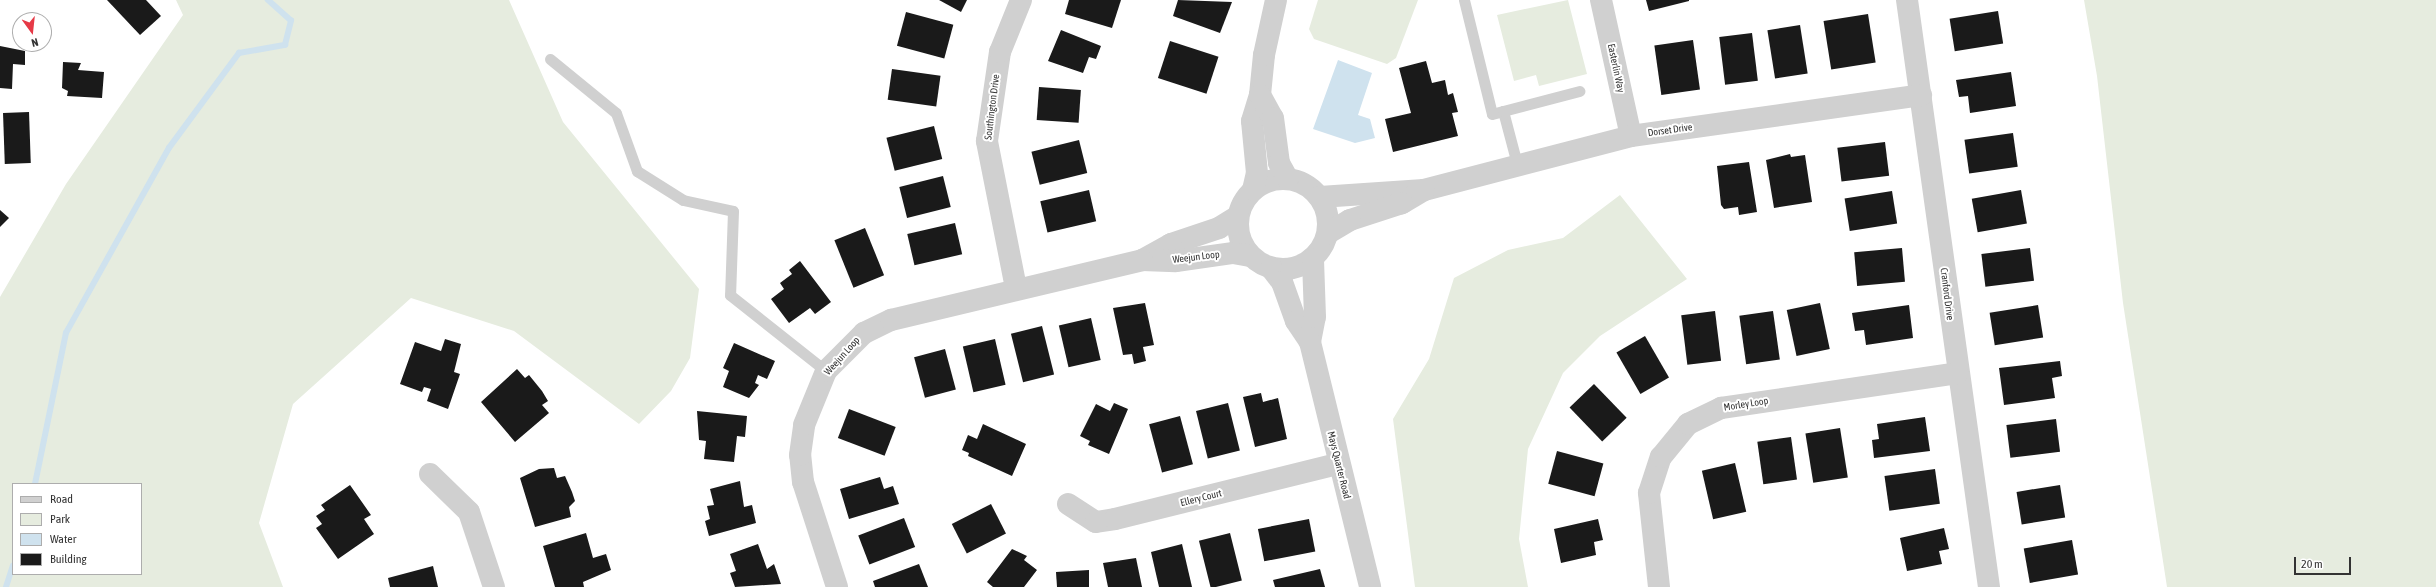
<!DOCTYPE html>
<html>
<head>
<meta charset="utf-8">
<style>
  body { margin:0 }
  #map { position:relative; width:2436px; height:587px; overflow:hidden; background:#fff; font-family:"Asap Condensed",sans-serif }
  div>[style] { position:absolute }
  .green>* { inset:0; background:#e6ecdf }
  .water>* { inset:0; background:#cfe2ee }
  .stream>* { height:5.5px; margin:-2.75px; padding:0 2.75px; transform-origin:2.75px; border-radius:2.75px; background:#cfe2ee }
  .building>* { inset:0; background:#1a1a1a; transform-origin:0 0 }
  .service>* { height:11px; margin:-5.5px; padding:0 5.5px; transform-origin:5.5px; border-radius:5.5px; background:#d0d0d0 }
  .minor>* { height:22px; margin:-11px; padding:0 11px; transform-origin:11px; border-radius:11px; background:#d0d0d0 }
  .minor>.ring { margin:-11px; padding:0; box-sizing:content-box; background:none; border:22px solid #d0d0d0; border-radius:50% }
  span { translate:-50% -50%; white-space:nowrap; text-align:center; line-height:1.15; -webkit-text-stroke:4px #fff; paint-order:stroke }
  .street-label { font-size:10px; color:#333 }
  .legend { position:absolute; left:12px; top:483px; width:130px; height:92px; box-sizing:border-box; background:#fff; border:1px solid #adadad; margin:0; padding:5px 7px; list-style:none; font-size:12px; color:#333 }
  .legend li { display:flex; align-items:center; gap:8px; height:20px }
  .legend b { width:20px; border:1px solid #adadad }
  .north { position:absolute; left:12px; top:12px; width:40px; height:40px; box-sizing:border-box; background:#fff; border:1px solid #adadad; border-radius:50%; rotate:165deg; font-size:11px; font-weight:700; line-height:16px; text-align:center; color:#333 }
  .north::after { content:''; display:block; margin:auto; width:14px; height:18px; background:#e63946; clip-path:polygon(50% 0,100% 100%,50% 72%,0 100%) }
  .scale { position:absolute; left:2294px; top:557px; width:57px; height:18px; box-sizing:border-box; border:2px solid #333; border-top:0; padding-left:5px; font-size:12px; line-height:14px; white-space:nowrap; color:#333; -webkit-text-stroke:3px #fff; paint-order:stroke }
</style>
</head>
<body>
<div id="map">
  <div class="green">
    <i style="clip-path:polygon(evenodd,176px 0,509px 0,563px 122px,699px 289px,690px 358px,671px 391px,639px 424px,514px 331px,411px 298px,293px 404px,259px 523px,283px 587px,0 587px,0 297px,66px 184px,183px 15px,176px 0,13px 484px,141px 484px,141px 574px,13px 574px,13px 484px)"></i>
    <i style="clip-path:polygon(1318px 0,1418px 0,1396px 58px,1387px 64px,1314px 39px,1309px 29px)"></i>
    <i style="clip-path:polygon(1568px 0,1587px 74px,1539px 86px,1536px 75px,1514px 81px,1497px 15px)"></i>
    <i style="clip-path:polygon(2084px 0,2436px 0,2436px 587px,2167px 587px,2123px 303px,2097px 76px)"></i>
    <i style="clip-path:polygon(1620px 195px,1687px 279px,1600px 336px,1563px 373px,1528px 449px,1519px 539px,1528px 587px,1415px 587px,1393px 419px,1429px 359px,1454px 278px,1508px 250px,1563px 238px)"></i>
  </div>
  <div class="water">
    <i style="clip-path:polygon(1338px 60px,1372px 73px,1358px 115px,1370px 119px,1375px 138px,1355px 143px,1313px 129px)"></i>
  </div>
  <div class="stream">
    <i style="left:35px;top:484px;width:154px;rotate:-78.4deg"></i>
    <i style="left:66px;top:333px;width:212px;rotate:-60.9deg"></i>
    <i style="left:169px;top:148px;width:118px;rotate:-53.6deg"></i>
    <i style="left:239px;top:53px;width:47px;rotate:-9.9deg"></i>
    <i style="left:285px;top:45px;width:25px;rotate:-76deg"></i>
    <i style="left:291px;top:21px;width:31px;rotate:-138deg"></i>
    <i style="left:6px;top:587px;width:22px;rotate:-72deg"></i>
  </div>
  <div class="building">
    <i style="clip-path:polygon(107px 0,146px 0,161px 16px,140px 35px)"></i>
    <i style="clip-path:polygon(939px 0,967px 0,961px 12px)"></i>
    <i style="clip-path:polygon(1069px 0,1121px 0,1112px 28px,1065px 14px)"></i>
    <i style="clip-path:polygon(1178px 0,1232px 2px,1220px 33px,1173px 16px)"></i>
    <i style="clip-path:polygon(1646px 0,1689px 0,1689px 1px,1649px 11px)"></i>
    <i style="left:1998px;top:11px;width:33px;height:49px;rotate:81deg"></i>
    <i style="left:906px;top:12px;width:49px;height:35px;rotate:15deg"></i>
    <i style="left:1868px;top:14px;width:49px;height:45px;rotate:81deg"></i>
    <i style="left:1800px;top:25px;width:49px;height:33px;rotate:81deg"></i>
    <i style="clip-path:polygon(1061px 30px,1101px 46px,1096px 59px,1089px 57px,1083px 73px,1048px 61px)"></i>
    <i style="left:1752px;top:33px;width:48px;height:33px;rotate:83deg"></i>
    <i style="left:1693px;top:40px;width:50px;height:39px;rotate:82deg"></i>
    <i style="left:1170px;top:41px;width:51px;height:39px;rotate:18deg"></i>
    <i style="clip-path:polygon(0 46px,25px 51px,25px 65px,13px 64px,12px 89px,0 88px)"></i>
    <i style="clip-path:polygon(1426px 61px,1432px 83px,1445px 80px,1448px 95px,1453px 93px,1458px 112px,1452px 113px,1458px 136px,1393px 152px,1385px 119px,1411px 113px,1399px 68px)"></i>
    <i style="clip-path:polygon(63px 62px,81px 63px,78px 70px,104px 72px,102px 98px,67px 96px,68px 91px,62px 88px)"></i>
    <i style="left:892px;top:69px;width:49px;height:31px;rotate:8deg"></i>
    <i style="clip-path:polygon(2011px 72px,2016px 106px,1970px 113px,1968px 96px,1959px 97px,1956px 80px)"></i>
    <i style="left:1039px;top:87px;width:42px;height:33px;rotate:4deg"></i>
    <i style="left:29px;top:112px;width:51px;height:26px;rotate:88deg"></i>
    <i style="left:934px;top:126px;width:34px;height:49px;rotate:76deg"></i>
    <i style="left:2013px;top:133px;width:34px;height:49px;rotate:82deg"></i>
    <i style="left:1079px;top:140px;width:34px;height:49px;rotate:76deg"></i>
    <i style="left:1885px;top:142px;width:34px;height:48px;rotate:83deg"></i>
    <i style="clip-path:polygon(1790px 154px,1791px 157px,1805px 155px,1812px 202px,1774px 208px,1766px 160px)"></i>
    <i style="clip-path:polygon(1749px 162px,1757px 212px,1739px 215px,1738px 207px,1724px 209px,1721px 205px,1717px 166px)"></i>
    <i style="left:943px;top:176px;width:32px;height:45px;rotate:76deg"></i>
    <i style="left:1089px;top:190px;width:32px;height:50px;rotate:77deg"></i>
    <i style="left:2021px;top:190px;width:34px;height:50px;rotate:80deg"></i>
    <i style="left:1892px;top:191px;width:33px;height:48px;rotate:81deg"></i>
    <i style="clip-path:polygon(0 210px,9px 218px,0 227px)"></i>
    <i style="left:955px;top:223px;width:32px;height:49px;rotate:77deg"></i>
    <i style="left:865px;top:228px;width:51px;height:33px;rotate:68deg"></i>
    <i style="left:1902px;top:248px;width:34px;height:48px;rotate:85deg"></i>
    <i style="left:2030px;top:248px;width:33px;height:49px;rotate:83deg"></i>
    <i style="clip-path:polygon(800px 261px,831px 302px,815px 314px,810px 308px,789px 323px,771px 299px,784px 289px,780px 283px,792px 274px,789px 270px)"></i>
    <i style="clip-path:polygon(1145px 303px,1154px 345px,1143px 347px,1146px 361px,1134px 364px,1132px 354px,1123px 355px,1113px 308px)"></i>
    <i style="left:1820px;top:303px;width:47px;height:34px;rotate:78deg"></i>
    <i style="clip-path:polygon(1909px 305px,1913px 338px,1866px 345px,1864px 330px,1855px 331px,1852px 313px)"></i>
    <i style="left:2038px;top:305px;width:33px;height:49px;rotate:81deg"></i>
    <i style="left:1715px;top:311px;width:50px;height:34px;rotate:83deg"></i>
    <i style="left:1773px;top:311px;width:49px;height:34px;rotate:82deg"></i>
    <i style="left:1091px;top:318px;width:43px;height:33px;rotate:77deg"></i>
    <i style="left:1042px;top:326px;width:50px;height:32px;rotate:76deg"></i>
    <i style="left:1645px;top:336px;width:48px;height:33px;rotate:60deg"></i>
    <i style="clip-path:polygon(445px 339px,461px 344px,454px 372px,460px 374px,448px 409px,427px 401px,431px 389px,424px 387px,422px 392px,400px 384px,415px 342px,441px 351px)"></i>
    <i style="left:995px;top:339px;width:47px;height:33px;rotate:77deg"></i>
    <i style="clip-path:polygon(734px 343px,775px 361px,767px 379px,758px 375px,755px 383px,759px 385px,749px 398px,723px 387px,729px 371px,723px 368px)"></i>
    <i style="left:945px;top:349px;width:42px;height:32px;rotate:75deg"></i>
    <i style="clip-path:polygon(2060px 361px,2062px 376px,2052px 378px,2055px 398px,2004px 405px,1999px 368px)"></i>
    <i style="clip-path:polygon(517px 369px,525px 378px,529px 375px,542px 391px,548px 401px,542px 405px,549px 413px,515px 442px,481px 402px)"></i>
    <i style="left:1594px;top:384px;width:47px;height:34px;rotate:46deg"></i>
    <i style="clip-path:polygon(1261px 393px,1263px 402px,1278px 398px,1287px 439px,1255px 447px,1243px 397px)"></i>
    <i style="clip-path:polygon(1114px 403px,1128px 409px,1109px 454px,1088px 445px,1090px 441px,1080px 436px,1096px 404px,1110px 411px)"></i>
    <i style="left:1228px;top:403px;width:49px;height:33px;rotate:76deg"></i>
    <i style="left:849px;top:409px;width:50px;height:31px;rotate:21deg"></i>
    <i style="clip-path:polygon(697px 411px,747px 416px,745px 437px,737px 436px,734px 462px,704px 459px,706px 441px,699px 440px)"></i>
    <i style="left:1180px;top:416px;width:50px;height:32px;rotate:75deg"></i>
    <i style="clip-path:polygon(1925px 417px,1930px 451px,1874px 458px,1872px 440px,1879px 439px,1877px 424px)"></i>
    <i style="left:2056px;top:419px;width:33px;height:50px;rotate:83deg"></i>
    <i style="clip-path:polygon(983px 424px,1026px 444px,1012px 476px,968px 456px,969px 453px,962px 450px,968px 435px,977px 439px)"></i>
    <i style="left:1840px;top:428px;width:50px;height:35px;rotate:81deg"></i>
    <i style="left:1791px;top:437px;width:43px;height:34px;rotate:82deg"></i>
    <i style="left:1557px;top:451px;width:48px;height:34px;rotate:15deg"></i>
    <i style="left:1735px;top:463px;width:50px;height:34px;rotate:77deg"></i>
    <i style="clip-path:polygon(554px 468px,557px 478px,565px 476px,572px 492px,575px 501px,569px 507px,571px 517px,535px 527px,520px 478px,539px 469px)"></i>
    <i style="left:1935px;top:469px;width:35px;height:51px;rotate:82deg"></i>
    <i style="clip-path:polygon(880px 477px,884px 489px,893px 486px,899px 504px,849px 519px,840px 489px)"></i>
    <i style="clip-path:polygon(740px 481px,744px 507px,752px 505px,756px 523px,709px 536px,705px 521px,710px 519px,707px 506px,714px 505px,710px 489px)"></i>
    <i style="clip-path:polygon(350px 485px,371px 515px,364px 519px,374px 534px,338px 559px,316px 528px,322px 524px,316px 516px,325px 510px,321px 505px)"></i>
    <i style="left:2060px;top:485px;width:33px;height:44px;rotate:81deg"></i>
    <i style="left:991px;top:504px;width:33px;height:44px;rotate:63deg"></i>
    <i style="left:904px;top:518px;width:31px;height:49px;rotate:69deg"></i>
    <i style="left:1309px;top:519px;width:33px;height:52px;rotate:79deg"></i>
    <i style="clip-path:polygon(1598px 519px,1603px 540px,1594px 542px,1596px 555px,1561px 563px,1554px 529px)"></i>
    <i style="clip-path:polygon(1944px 528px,1949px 549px,1939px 551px,1942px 564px,1907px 571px,1900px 538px)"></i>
    <i style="clip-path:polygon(586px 533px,593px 558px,606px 554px,611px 570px,583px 582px,584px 587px,555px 587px,543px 546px)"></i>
    <i style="left:1230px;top:533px;width:49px;height:32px;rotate:76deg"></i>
    <i style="left:2072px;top:540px;width:35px;height:49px;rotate:80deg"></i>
    <i style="clip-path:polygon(758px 544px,767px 569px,774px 564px,781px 584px,735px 587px,730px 573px,736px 571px,730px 554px)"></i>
    <i style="clip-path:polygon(1182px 544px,1192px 587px,1159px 587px,1151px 552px)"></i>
    <i style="clip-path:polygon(1012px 549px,1027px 556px,1024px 560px,1037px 570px,1024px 587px,993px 587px,987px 582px)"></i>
    <i style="clip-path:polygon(1136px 558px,1142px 587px,1108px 587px,1103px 563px)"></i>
    <i style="clip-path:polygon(919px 564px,928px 587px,875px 587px,873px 581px)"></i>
    <i style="clip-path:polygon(433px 566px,438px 587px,390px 587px,388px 578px)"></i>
    <i style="clip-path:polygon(1320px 569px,1325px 587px,1275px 587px,1273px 580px)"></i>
    <i style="clip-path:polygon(1089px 570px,1089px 587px,1057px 587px,1056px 572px)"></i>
  </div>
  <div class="service">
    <i style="left:1464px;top:0;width:117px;rotate:76.2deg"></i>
    <i style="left:1492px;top:114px;width:11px;rotate:-15deg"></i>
    <i style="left:1503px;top:111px;width:55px;rotate:75.2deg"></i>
    <i style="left:550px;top:59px;width:85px;rotate:39.3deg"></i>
    <i style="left:616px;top:113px;width:62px;rotate:70.1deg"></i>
    <i style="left:637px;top:171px;width:54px;rotate:32.2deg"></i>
    <i style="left:683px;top:200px;width:51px;rotate:12.4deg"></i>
    <i style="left:733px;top:211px;width:84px;rotate:92deg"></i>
    <i style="left:730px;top:295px;width:122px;rotate:38.4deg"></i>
    <i style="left:1503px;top:111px;width:79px;rotate:-14.7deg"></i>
  </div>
  <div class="minor">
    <i style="left:1601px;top:0;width:139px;rotate:77.6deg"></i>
    <i style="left:1907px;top:0;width:593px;rotate:82.05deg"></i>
    <i style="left:1260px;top:95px;width:40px;rotate:-84.3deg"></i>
    <i style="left:1264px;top:55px;width:56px;rotate:-77.7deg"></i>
    <i class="ring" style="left:1238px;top:179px;width:68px;height:68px"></i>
    <i style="left:1253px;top:190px;width:17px;rotate:-77deg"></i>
    <i style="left:1257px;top:173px;width:52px;rotate:-95.5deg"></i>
    <i style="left:1252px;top:121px;width:27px;rotate:-73deg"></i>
    <i style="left:1260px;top:95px;width:26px;rotate:61deg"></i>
    <i style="left:1273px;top:118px;width:45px;rotate:82.4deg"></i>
    <i style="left:1279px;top:163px;width:18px;rotate:61deg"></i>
    <i style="left:1424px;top:190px;width:214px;rotate:-14.6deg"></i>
    <i style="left:1631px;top:136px;width:293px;rotate:-8deg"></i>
    <i style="left:1320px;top:197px;width:104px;rotate:-3.9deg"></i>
    <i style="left:1424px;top:190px;width:26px;rotate:149deg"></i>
    <i style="left:1402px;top:203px;width:55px;rotate:161.9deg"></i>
    <i style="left:1350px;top:220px;width:26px;rotate:149deg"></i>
    <i style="left:1238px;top:216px;width:22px;rotate:148deg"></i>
    <i style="left:1219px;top:228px;width:51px;rotate:161.6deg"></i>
    <i style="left:1171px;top:244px;width:33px;rotate:151deg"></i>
    <i style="left:1142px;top:260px;width:34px;rotate:2deg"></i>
    <i style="left:1176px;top:261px;width:58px;rotate:-8deg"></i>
    <i style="left:1233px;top:253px;width:17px;rotate:10deg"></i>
    <i style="left:1271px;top:268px;width:18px;rotate:52deg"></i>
    <i style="left:1282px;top:282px;width:41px;rotate:70.3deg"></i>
    <i style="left:1296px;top:321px;width:25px;rotate:56deg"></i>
    <i style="left:1310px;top:342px;width:25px;rotate:-79deg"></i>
    <i style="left:1315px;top:317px;width:58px;rotate:-92deg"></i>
    <i style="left:1016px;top:288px;width:150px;rotate:-101.2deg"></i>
    <i style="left:987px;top:141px;width:90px;rotate:-81.7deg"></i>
    <i style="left:1000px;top:52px;width:56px;rotate:-68deg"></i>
    <i style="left:1310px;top:342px;width:252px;rotate:76.2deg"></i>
    <i style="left:430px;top:474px;width:54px;rotate:44.3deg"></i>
    <i style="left:469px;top:512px;width:79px;rotate:71.6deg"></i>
    <i style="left:1068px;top:504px;width:33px;rotate:33deg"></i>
    <i style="left:1096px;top:522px;width:19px;rotate:-9deg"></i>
    <i style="left:1115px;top:519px;width:230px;rotate:-13.9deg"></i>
    <i style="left:837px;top:587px;width:110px;rotate:-107.9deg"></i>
    <i style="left:803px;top:482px;width:27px;rotate:-96deg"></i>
    <i style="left:800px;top:455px;width:30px;rotate:-82deg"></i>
    <i style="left:804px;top:425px;width:58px;rotate:-67.8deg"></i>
    <i style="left:826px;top:371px;width:54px;rotate:-45deg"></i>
    <i style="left:864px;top:333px;width:30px;rotate:-26deg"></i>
    <i style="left:891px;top:320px;width:258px;rotate:-13.4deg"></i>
    <i style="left:1659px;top:587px;width:95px;rotate:-96.1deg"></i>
    <i style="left:1649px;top:493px;width:38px;rotate:-72deg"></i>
    <i style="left:1661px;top:457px;width:43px;rotate:-50.7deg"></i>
    <i style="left:1688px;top:424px;width:37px;rotate:-26deg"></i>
    <i style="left:1721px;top:408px;width:239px;rotate:-8.4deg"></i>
  </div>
  <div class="street-label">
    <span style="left:1616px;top:68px;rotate:78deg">Easterlin Way</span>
    <span style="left:992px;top:107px;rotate:-83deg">Southington Drive</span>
    <span style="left:1670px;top:130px;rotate:-8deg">Dorset Drive</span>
    <span style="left:1196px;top:257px;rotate:-7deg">Weejun Loop</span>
    <span style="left:1947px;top:294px;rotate:83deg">Cranford Drive</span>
    <span style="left:842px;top:356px;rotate:-48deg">Weejun Loop</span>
    <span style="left:1746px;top:404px;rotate:-9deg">Morley Loop</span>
    <span style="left:1339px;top:465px;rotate:76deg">Mays Quarter Road</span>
    <span style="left:1201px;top:498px;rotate:-14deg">Ellery Court</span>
  </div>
  <ul class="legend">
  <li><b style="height:5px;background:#d0d0d0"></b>Road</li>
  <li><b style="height:11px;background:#e6ecdf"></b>Park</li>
  <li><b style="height:11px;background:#cfe2ee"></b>Water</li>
  <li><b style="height:11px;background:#1a1a1a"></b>Building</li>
  </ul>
  <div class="north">N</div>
  <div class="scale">20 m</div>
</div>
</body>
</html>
